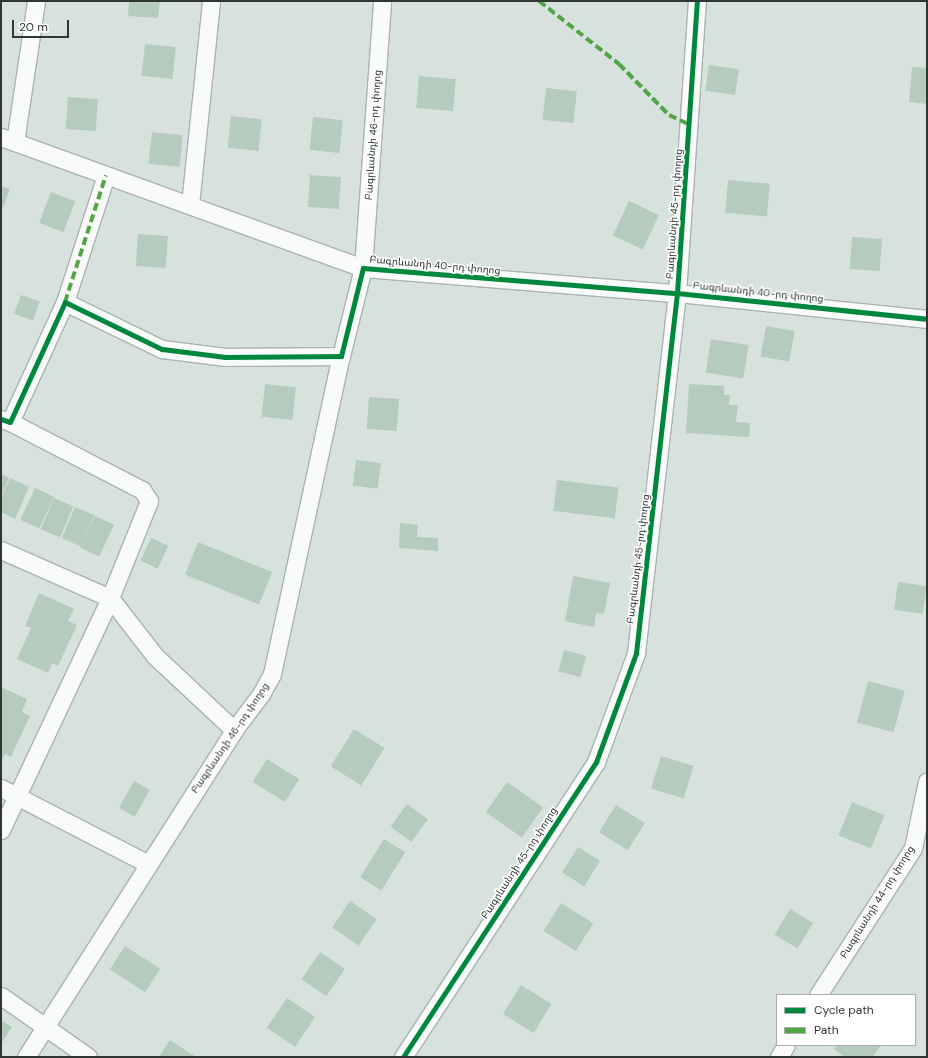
<!DOCTYPE html>
<html>
<head>
<meta charset="utf-8">
<style>
  body { margin:0 }
  #map { position:relative; width:928px; height:1058px; overflow:hidden; background:#d7e2df; font-family:"DM Sans","Noto Sans Armenian",sans-serif }
  div>[style] { position:absolute }
  .building>* { inset:0; background:#b5cbbe; transform-origin:0 0 }
  .roads { filter:drop-shadow(1px 0 #aab2b0) drop-shadow(-1px 0 #aab2b0) drop-shadow(0 1px #aab2b0) drop-shadow(0 -1px #aab2b0) }
  .minor>* { height:17px; margin:-8.5px; padding:0 8.5px; transform-origin:8.5px; border-radius:8.5px; background:#f9fbfa }
  .quiet>* { height:4px; margin-top:-2px; transform-origin:0; background:repeating-linear-gradient(90deg,#52a544 0 8px,transparent 0 12px) }
  .cycleway>* { height:5px; margin:-2.5px; padding:0 2.5px; transform-origin:2.5px; border-radius:2.5px; background:#00873e }
  span { translate:-50% -50%; white-space:nowrap; text-align:center; line-height:1.15; -webkit-text-stroke:3px #fff; paint-order:stroke }
  .street-label { font-size:10px; color:#2f3634 }
  .frame { position:absolute; inset:0; border:2px solid #2f3634; pointer-events:none }
  .legend { position:absolute; left:776px; top:994px; width:140px; height:52px; box-sizing:border-box; background:#fff; border:1px solid #acafae; margin:0; padding:5px 7px; list-style:none; font-size:12px; color:#2f3634 }
  .legend li { display:flex; align-items:center; gap:8px; height:20px }
  .legend b { width:20px; border:1px solid #acafae }
  .scale { position:absolute; left:12px; top:20px; width:57px; height:18px; box-sizing:border-box; border:2px solid #2f3634; border-top:0; padding-left:5px; font-size:12px; line-height:14px; white-space:nowrap; color:#2f3634; -webkit-text-stroke:3px #fff; paint-order:stroke }
</style>
</head>
<body>
<div id="map">
  <div class="building">
    <i style="clip-path:polygon(129px 1px,160px 1px,158px 18px,128px 16px)"></i>
    <i style="left:145px;top:44px;width:31px;height:32px;rotate:6deg"></i>
    <i style="left:709px;top:65px;width:30px;height:26px;rotate:8deg"></i>
    <i style="clip-path:polygon(912px 67px,927px 68px,927px 104px,909px 102px)"></i>
    <i style="left:419px;top:76px;width:37px;height:32px;rotate:5deg"></i>
    <i style="left:546px;top:88px;width:31px;height:32px;rotate:6deg"></i>
    <i style="left:68px;top:97px;width:30px;height:32px;rotate:4deg"></i>
    <i style="left:231px;top:116px;width:31px;height:32px;rotate:6deg"></i>
    <i style="left:313px;top:117px;width:30px;height:33px;rotate:6deg"></i>
    <i style="left:152px;top:132px;width:31px;height:32px;rotate:6deg"></i>
    <i style="left:310px;top:175px;width:31px;height:32px;rotate:4deg"></i>
    <i style="left:728px;top:180px;width:42px;height:33px;rotate:5deg"></i>
    <i style="clip-path:polygon(1px 186px,10px 189px,1px 213px)"></i>
    <i style="left:51px;top:192px;width:26px;height:33px;rotate:21deg"></i>
    <i style="left:629px;top:201px;width:33px;height:38px;rotate:25deg"></i>
    <i style="left:138px;top:234px;width:30px;height:32px;rotate:4deg"></i>
    <i style="left:852px;top:237px;width:30px;height:32px;rotate:4deg"></i>
    <i style="left:21px;top:295px;width:20px;height:20px;rotate:20deg"></i>
    <i style="left:766px;top:326px;width:29px;height:31px;rotate:10deg"></i>
    <i style="left:711px;top:339px;width:38px;height:34px;rotate:9deg"></i>
    <i style="left:265px;top:384px;width:31px;height:33px;rotate:6deg"></i>
    <i style="clip-path:polygon(689px 384px,724px 386px,724px 395px,730px 395px,729px 405px,738px 405px,736px 422px,750px 423px,749px 437px,686px 433px)"></i>
    <i style="left:369px;top:397px;width:30px;height:32px;rotate:4deg"></i>
    <i style="left:356px;top:460px;width:25px;height:26px;rotate:7deg"></i>
    <i style="clip-path:polygon(1px 474px,9px 478px,1px 496px)"></i>
    <i style="clip-path:polygon(10px 478px,29px 487px,15px 519px,1px 512px,1px 498px)"></i>
    <i style="left:557px;top:480px;width:62px;height:31px;rotate:7deg"></i>
    <i style="left:35px;top:488px;width:21px;height:35px;rotate:25deg"></i>
    <i style="left:54px;top:498px;width:21px;height:34px;rotate:23deg"></i>
    <i style="left:75px;top:507px;width:21px;height:34px;rotate:23deg"></i>
    <i style="left:95px;top:516px;width:21px;height:35px;rotate:25deg"></i>
    <i style="clip-path:polygon(400px 523px,418px 525px,417px 537px,438px 538px,438px 551px,399px 548px)"></i>
    <i style="left:151px;top:538px;width:19px;height:25px;rotate:25deg"></i>
    <i style="left:198px;top:542px;width:80px;height:35px;rotate:22deg"></i>
    <i style="clip-path:polygon(573px 576px,610px 583px,604px 614px,596px 613px,594px 627px,565px 621px)"></i>
    <i style="left:898px;top:582px;width:29px;height:28px;rotate:8deg"></i>
    <i style="clip-path:polygon(39px 593px,74px 609px,68px 621px,77px 625px,58px 666px,52px 663px,48px 673px,17px 659px,31px 628px,25px 626px)"></i>
    <i style="left:564px;top:650px;width:23px;height:22px;rotate:15deg"></i>
    <i style="left:868px;top:681px;width:38px;height:43px;rotate:15deg"></i>
    <i style="clip-path:polygon(1px 687px,27px 699px,22px 712px,30px 716px,11px 757px,5px 754px,1px 762px)"></i>
    <i style="left:354px;top:729px;width:36px;height:44px;rotate:32deg"></i>
    <i style="left:661px;top:756px;width:34px;height:34px;rotate:17deg"></i>
    <i style="left:267px;top:759px;width:38px;height:27px;rotate:32deg"></i>
    <i style="left:134px;top:781px;width:18px;height:31px;rotate:29deg"></i>
    <i style="left:507px;top:782px;width:44px;height:37px;rotate:35deg"></i>
    <i style="left:852px;top:802px;width:35px;height:36px;rotate:22deg"></i>
    <i style="left:407px;top:804px;width:26px;height:28px;rotate:36deg"></i>
    <i style="left:616px;top:805px;width:34px;height:32px;rotate:32deg"></i>
    <i style="left:384px;top:839px;width:25px;height:45px;rotate:32deg"></i>
    <i style="left:578px;top:847px;width:26px;height:30px;rotate:32deg"></i>
    <i style="left:350px;top:901px;width:32px;height:32px;rotate:34deg"></i>
    <i style="left:561px;top:903px;width:38px;height:33px;rotate:32deg"></i>
    <i style="left:790px;top:909px;width:27px;height:30px;rotate:31deg"></i>
    <i style="left:125px;top:946px;width:42px;height:28px;rotate:33deg"></i>
    <i style="left:320px;top:952px;width:30px;height:33px;rotate:34deg"></i>
    <i style="left:521px;top:985px;width:36px;height:34px;rotate:32deg"></i>
    <i style="left:287px;top:998px;width:34px;height:36px;rotate:34deg"></i>
    <i style="clip-path:polygon(1px 1020px,12px 1027px,1px 1044px)"></i>
    <i style="clip-path:polygon(170px 1040px,196px 1057px,159px 1057px)"></i>
    <i style="clip-path:polygon(837px 1045px,881px 1045px,873px 1057px,845px 1057px,834px 1049px)"></i>
  </div>
  <div class="roads">
    <div class="minor">
      <i style="left:1px;top:137px;width:385px;rotate:19.9deg"></i>
      <i style="left:363px;top:268px;width:268px;rotate:-85.9deg"></i>
      <i style="left:15px;top:142px;width:143px;rotate:-81.5deg"></i>
      <i style="left:190px;top:205px;width:205px;rotate:-84.1deg"></i>
      <i style="left:65px;top:302px;width:133px;rotate:-72.1deg"></i>
      <i style="left:1px;top:419px;width:9px;rotate:18deg"></i>
      <i style="left:10px;top:422px;width:132px;rotate:-65.4deg"></i>
      <i style="left:65px;top:302px;width:108px;rotate:25.9deg"></i>
      <i style="left:162px;top:349px;width:64px;rotate:7.2deg"></i>
      <i style="left:225px;top:357px;width:116px;rotate:-0.5deg"></i>
      <i style="left:341px;top:356px;width:91px;rotate:-76deg"></i>
      <i style="left:363px;top:268px;width:315px;rotate:4.6deg"></i>
      <i style="left:677px;top:293px;width:251px;rotate:5.9deg"></i>
      <i style="left:1px;top:550px;width:119px;rotate:23.8deg"></i>
      <i style="left:110px;top:598px;width:73px;rotate:52.2deg"></i>
      <i style="left:155px;top:656px;width:108px;rotate:43.1deg"></i>
      <i style="left:1px;top:788px;width:165px;rotate:27.3deg"></i>
      <i style="left:1px;top:830px;width:256px;rotate:-64.8deg"></i>
      <i style="left:110px;top:598px;width:105px;rotate:-68.1deg"></i>
      <i style="left:149px;top:501px;width:13px;rotate:-122deg"></i>
      <i style="left:142px;top:490px;width:148px;rotate:-152.7deg"></i>
      <i style="left:818px;top:995px;width:175px;rotate:-57.1deg"></i>
      <i style="left:913px;top:848px;width:68px;rotate:-78.2deg"></i>
      <i style="left:1px;top:996px;width:106px;rotate:35deg"></i>
      <i style="left:26px;top:1057px;width:388px;rotate:-57.5deg"></i>
      <i style="left:234px;top:730px;width:45px;rotate:-53.1deg"></i>
      <i style="left:261px;top:694px;width:23px;rotate:-61deg"></i>
      <i style="left:272px;top:674px;width:325px;rotate:-77.8deg"></i>
      <i style="left:403px;top:1057px;width:353px;rotate:-56.8deg"></i>
      <i style="left:596px;top:762px;width:116px;rotate:-69.8deg"></i>
      <i style="left:636px;top:653px;width:362px;rotate:-83.5deg"></i>
      <i style="left:677px;top:293px;width:293px;rotate:-86.1deg"></i>
      <i style="left:779px;top:1057px;width:14px;rotate:-60deg"></i>
    </div>
  </div>
  <div class="quiet">
    <i style="left:539px;top:1px;width:102px;rotate:38.2deg"></i>
    <i style="left:619px;top:64px;width:71px;rotate:45.6deg"></i>
    <i style="left:669px;top:115px;width:23px;rotate:25deg"></i>
    <i style="left:65px;top:302px;width:133px;rotate:-72.1deg"></i>
  </div>
  <div class="cycleway">
    <i style="left:1px;top:419px;width:9px;rotate:18deg"></i>
    <i style="left:10px;top:422px;width:132px;rotate:-65.4deg"></i>
    <i style="left:65px;top:302px;width:108px;rotate:25.9deg"></i>
    <i style="left:162px;top:349px;width:64px;rotate:7.2deg"></i>
    <i style="left:225px;top:357px;width:116px;rotate:-0.5deg"></i>
    <i style="left:341px;top:356px;width:91px;rotate:-76deg"></i>
    <i style="left:363px;top:268px;width:315px;rotate:4.6deg"></i>
    <i style="left:677px;top:293px;width:251px;rotate:5.9deg"></i>
    <i style="left:403px;top:1057px;width:353px;rotate:-56.8deg"></i>
    <i style="left:596px;top:762px;width:116px;rotate:-69.8deg"></i>
    <i style="left:636px;top:653px;width:362px;rotate:-83.5deg"></i>
    <i style="left:677px;top:293px;width:293px;rotate:-86.1deg"></i>
  </div>
  <div class="street-label">
    <span style="left:373px;top:135px;rotate:-86deg">Բագրևանդի 46-րդ փողոց</span>
    <span style="left:674px;top:214px;rotate:-86deg">Բագրևանդի 45-րդ փողոց</span>
    <span style="left:435px;top:265px;rotate:5deg">Բագրևանդի 40-րդ փողոց</span>
    <span style="left:758px;top:292px;rotate:6deg">Բագրևանդի 40-րդ փողոց</span>
    <span style="left:638px;top:559px;rotate:-83deg">Բագրևանդի 45-րդ փողոց</span>
    <span style="left:230px;top:738px;rotate:-56deg">Բագրևանդի 46-րդ փողոց</span>
    <span style="left:519px;top:863px;rotate:-57deg">Բագրևանդի 45-րդ փողոց</span>
    <span style="left:877px;top:902px;rotate:-58deg">Բագրևանդի 44-րդ փողոց</span>
  </div>
  <div class="frame"></div>
  <ul class="legend">
  <li><b style="height:5px;background:#00873e"></b>Cycle path</li>
  <li><b style="height:5px;background:#52a544"></b>Path</li>
  </ul>
  <div class="scale">20 m</div>
</div>
</body>
</html>
